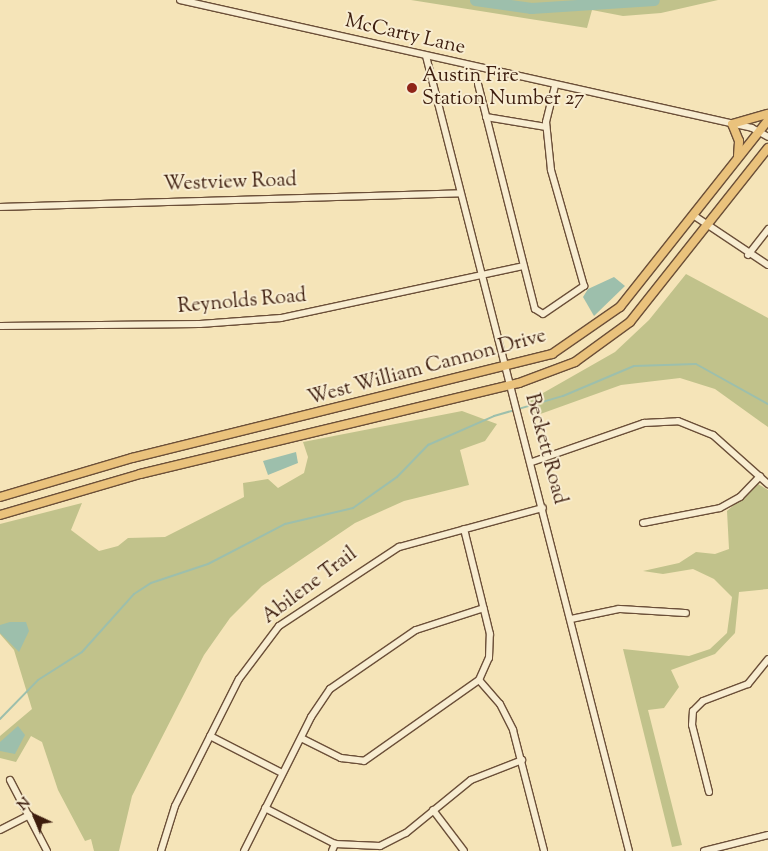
<!DOCTYPE html>
<html>
<head>
<meta charset="utf-8">
<style>
  body { margin:0 }
  #map { position:relative; width:768px; height:851px; overflow:hidden; background:#f5e4b8; font-family:"Sorts Mill Goudy",serif }
  div>[style] { position:absolute }
  .green>* { inset:0; background:#c1c28b }
  .water>* { inset:0; background:#9dbfac }
  .stream>* { height:2px; margin:-1px; padding:0 1px; transform-origin:1px; border-radius:1px; background:#9dbfac }
  .river>* { height:11px; margin:-5.5px; padding:0 5.5px; transform-origin:5.5px; border-radius:5.5px; background:#9dbfac }
  .roads { filter:drop-shadow(1px 0 #6b4f38) drop-shadow(-1px 0 #6b4f38) drop-shadow(0 1px #6b4f38) drop-shadow(0 -1px #6b4f38) }
  .minor>* { height:6px; margin:-3px; padding:0 3px; transform-origin:3px; border-radius:3px; background:#f8edd1 }
  .major>* { height:8px; margin:-4px; padding:0 4px; transform-origin:4px; border-radius:4px; background:#eac27c }
  .dots>* { width:14px; height:14px; translate:-50% -50%; box-sizing:border-box; border:2px solid #f8edd1; border-radius:50% }
  span { translate:-50% -50%; white-space:nowrap; text-align:center; line-height:1.15; -webkit-text-stroke:4px #f8edd1; paint-order:stroke }
  .street-label { font-size:20px; color:#3d1d0e }
  .poi-label { font-size:20px; color:#3d1d0e }
  .left { translate:0 -50%; text-align:left }
  .north { position:absolute; left:10px; top:791px; width:50px; height:50px; -webkit-text-stroke:4px #f8edd1; paint-order:stroke; rotate:317deg; font-size:14px; font-weight:700; line-height:20px; text-align:center; color:#3d1d0e }
  .north::after { content:''; display:block; margin:auto; width:18px; height:22px; background:#3d1d0e; clip-path:polygon(50% 0,100% 100%,50% 72%,0 100%) }
</style>
</head>
<body>
<div id="map">
  <div class="green">
    <i style="clip-path:polygon(411px 0,718px 0,661px 13px,623px 16px,592px 10px,587px 28px)"></i>
    <i style="clip-path:polygon(686px 274px,768px 318px,768px 427px,715px 389px,680px 378px,621px 385px,532px 417px,529px 401px,615px 352px,649px 320px)"></i>
    <i style="clip-path:polygon(462px 411px,497px 424px,485px 441px,460px 450px,469px 485px,404px 501px,355px 523px,262px 586px,230px 618px,204px 655px,132px 796px,119px 851px,94px 851px,91px 839px,85px 841px,58px 790px,42px 742px,31px 736px,16px 762px,0 758px,0 736px,32px 709px,14px 650px,0 634px,0 524px,82px 503px,71px 530px,99px 551px,118px 546px,128px 538px,165px 537px,244px 497px,243px 483px,268px 479px,278px 488px,304px 473px,308px 457px,303px 442px)"></i>
    <i style="clip-path:polygon(758px 484px,768px 490px,768px 589px,739px 592px,735px 633px,715px 654px,671px 670px,679px 687px,664px 708px,648px 710px,682px 845px,672px 847px,623px 649px,689px 656px,710px 649px,727px 633px,732px 597px,714px 579px,693px 569px,663px 574px,643px 571px,679px 563px,696px 552px,715px 554px,729px 549px,727px 511px)"></i>
  </div>
  <div class="water">
    <i style="clip-path:polygon(614px 277px,625px 286px,594px 316px,583px 297px,588px 289px)"></i>
    <i style="clip-path:polygon(296px 452px,298px 463px,268px 475px,263px 461px)"></i>
    <i style="clip-path:polygon(10px 622px,26px 622px,29px 631px,19px 652px,0 633px,0 625px)"></i>
    <i style="clip-path:polygon(18px 726px,25px 735px,15px 754px,0 751px,0 742px)"></i>
  </div>
  <div class="stream">
    <i style="left:0;top:719px;width:54px;rotate:-45.7deg"></i>
    <i style="left:38px;top:680px;width:52px;rotate:-32.5deg"></i>
    <i style="left:82px;top:652px;width:78px;rotate:-48.1deg"></i>
    <i style="left:134px;top:594px;width:20px;rotate:-33deg"></i>
    <i style="left:151px;top:583px;width:60px;rotate:-18.4deg"></i>
    <i style="left:208px;top:564px;width:87px;rotate:-27.5deg"></i>
    <i style="left:285px;top:524px;width:70px;rotate:-13.2deg"></i>
    <i style="left:353px;top:508px;width:54px;rotate:-35.2deg"></i>
    <i style="left:397px;top:477px;width:45px;rotate:-45.9deg"></i>
    <i style="left:428px;top:445px;width:72px;rotate:-23.7deg"></i>
    <i style="left:494px;top:416px;width:72px;rotate:-16.2deg"></i>
    <i style="left:563px;top:396px;width:77px;rotate:-22.9deg"></i>
    <i style="left:634px;top:366px;width:62px;rotate:-1.8deg"></i>
    <i style="left:696px;top:364px;width:82px;rotate:29.1deg"></i>
  </div>
  <div class="river">
    <i style="left:475px;top:0;width:57px;rotate:8.1deg"></i>
    <i style="left:531px;top:8px;width:123px;rotate:-3.7deg"></i>
  </div>
  <div class="roads">
    <div class="minor">
      <i style="left:180px;top:0;width:586px;rotate:12.61deg"></i>
      <i style="left:752px;top:128px;width:18px;rotate:29deg"></i>
      <i style="left:426px;top:56px;width:821px;rotate:75.68deg"></i>
      <i style="left:478px;top:84px;width:232px;rotate:75.8deg"></i>
      <i style="left:535px;top:309px;width:9px;rotate:32deg"></i>
      <i style="left:543px;top:314px;width:50px;rotate:-34.3deg"></i>
      <i style="left:584px;top:286px;width:121px;rotate:-105.9deg"></i>
      <i style="left:551px;top:170px;width:48px;rotate:-95.9deg"></i>
      <i style="left:546px;top:122px;width:38px;rotate:-76deg"></i>
      <i style="left:486px;top:117px;width:61px;rotate:9.5deg"></i>
      <i style="left:0;top:207px;width:460px;rotate:-1.7deg"></i>
      <i style="left:693px;top:215px;width:90px;rotate:33.7deg"></i>
      <i style="left:748px;top:255px;width:33px;rotate:-52deg"></i>
      <i style="left:0;top:326px;width:200px;rotate:-0.6deg"></i>
      <i style="left:200px;top:324px;width:81px;rotate:-4.2deg"></i>
      <i style="left:281px;top:318px;width:248px;rotate:-12.1deg"></i>
      <i style="left:532px;top:462px;width:119px;rotate:-19.2deg"></i>
      <i style="left:644px;top:423px;width:34px;rotate:-3deg"></i>
      <i style="left:678px;top:421px;width:38px;rotate:22deg"></i>
      <i style="left:713px;top:435px;width:74px;rotate:41.7deg"></i>
      <i style="left:643px;top:523px;width:78px;rotate:-11deg"></i>
      <i style="left:720px;top:508px;width:23px;rotate:-29deg"></i>
      <i style="left:740px;top:497px;width:29px;rotate:-46deg"></i>
      <i style="left:571px;top:619px;width:49px;rotate:-11.8deg"></i>
      <i style="left:619px;top:609px;width:67px;rotate:3.4deg"></i>
      <i style="left:479px;top:680px;width:32px;rotate:49deg"></i>
      <i style="left:500px;top:704px;width:29px;rotate:63deg"></i>
      <i style="left:513px;top:730px;width:125px;rotate:75.6deg"></i>
      <i style="left:210px;top:736px;width:81px;rotate:27.2deg"></i>
      <i style="left:301px;top:738px;width:45px;rotate:26.6deg"></i>
      <i style="left:341px;top:758px;width:23px;rotate:7deg"></i>
      <i style="left:364px;top:761px;width:141px;rotate:-35.2deg"></i>
      <i style="left:479px;top:680px;width:24px;rotate:-66deg"></i>
      <i style="left:489px;top:658px;width:24px;rotate:-88deg"></i>
      <i style="left:490px;top:634px;width:108px;rotate:-103.9deg"></i>
      <i style="left:10px;top:780px;width:80px;rotate:62.5deg"></i>
      <i style="left:709px;top:792px;width:69px;rotate:-104.2deg"></i>
      <i style="left:692px;top:725px;width:14px;rotate:-86deg"></i>
      <i style="left:693px;top:711px;width:14px;rotate:-45deg"></i>
      <i style="left:703px;top:701px;width:48px;rotate:-20.7deg"></i>
      <i style="left:748px;top:684px;width:32px;rotate:-51deg"></i>
      <i style="left:265px;top:808px;width:79px;rotate:27.2deg"></i>
      <i style="left:335px;top:844px;width:45px;rotate:2.5deg"></i>
      <i style="left:380px;top:846px;width:29px;rotate:-27deg"></i>
      <i style="left:406px;top:833px;width:84px;rotate:-39.2deg"></i>
      <i style="left:471px;top:780px;width:55px;rotate:-21.4deg"></i>
      <i style="left:433px;top:810px;width:51px;rotate:52.9deg"></i>
      <i style="left:0;top:830px;width:33px;rotate:-27deg"></i>
      <i style="left:161px;top:851px;width:47px;rotate:-72.7deg"></i>
      <i style="left:175px;top:806px;width:142px;rotate:-63.3deg"></i>
      <i style="left:239px;top:679px;width:66px;rotate:-53deg"></i>
      <i style="left:279px;top:626px;width:144px;rotate:-33.4deg"></i>
      <i style="left:399px;top:547px;width:149px;rotate:-15.2deg"></i>
      <i style="left:244px;top:851px;width:150px;rotate:-63.4deg"></i>
      <i style="left:311px;top:717px;width:34px;rotate:-56deg"></i>
      <i style="left:330px;top:689px;width:104px;rotate:-34.5deg"></i>
      <i style="left:416px;top:630px;width:71px;rotate:-17.9deg"></i>
      <i style="left:332px;top:851px;width:8px;rotate:-67deg"></i>
      <i style="left:704px;top:851px;width:66px;rotate:-14deg"></i>
    </div>
    <div class="major">
      <i style="left:738px;top:156px;width:15px;rotate:-86deg"></i>
      <i style="left:739px;top:141px;width:18px;rotate:-112deg"></i>
      <i style="left:732px;top:124px;width:37px;rotate:-16deg"></i>
      <i style="left:0;top:497px;width:138px;rotate:-16.5deg"></i>
      <i style="left:132px;top:458px;width:433px;rotate:-13.9deg"></i>
      <i style="left:552px;top:354px;width:83px;rotate:-34.7deg"></i>
      <i style="left:620px;top:307px;width:238px;rotate:-51.6deg"></i>
      <i style="left:0;top:515px;width:146px;rotate:-16.3deg"></i>
      <i style="left:140px;top:474px;width:390px;rotate:-13.5deg"></i>
      <i style="left:519px;top:383px;width:60px;rotate:-20.6deg"></i>
      <i style="left:575px;top:362px;width:68px;rotate:-36deg"></i>
      <i style="left:630px;top:322px;width:222px;rotate:-51.6deg"></i>
    </div>
  </div>
  <div class="dots">
    <i style="left:412px;top:88px;background:#8f2418"></i>
  </div>
  <div class="street-label">
    <span style="left:405px;top:35px;rotate:13deg">McCarty Lane</span>
    <span style="left:230px;top:183px;rotate:-2deg">Westview Road</span>
    <span style="left:242px;top:302px;rotate:-5deg">Reynolds Road</span>
    <span style="left:427px;top:368px;rotate:-15deg">West William Cannon Drive</span>
    <span style="left:545px;top:449px;rotate:75deg">Beckett Road</span>
    <span style="left:310px;top:586px;rotate:-37deg">Abilene Trail</span>
  </div>
  <div class="poi-label">
    <span class="left" style="left:422px;top:88px">Austin Fire<br>Station Number 27</span>
  </div>
  <div class="north">N</div>
</div>
</body>
</html>
